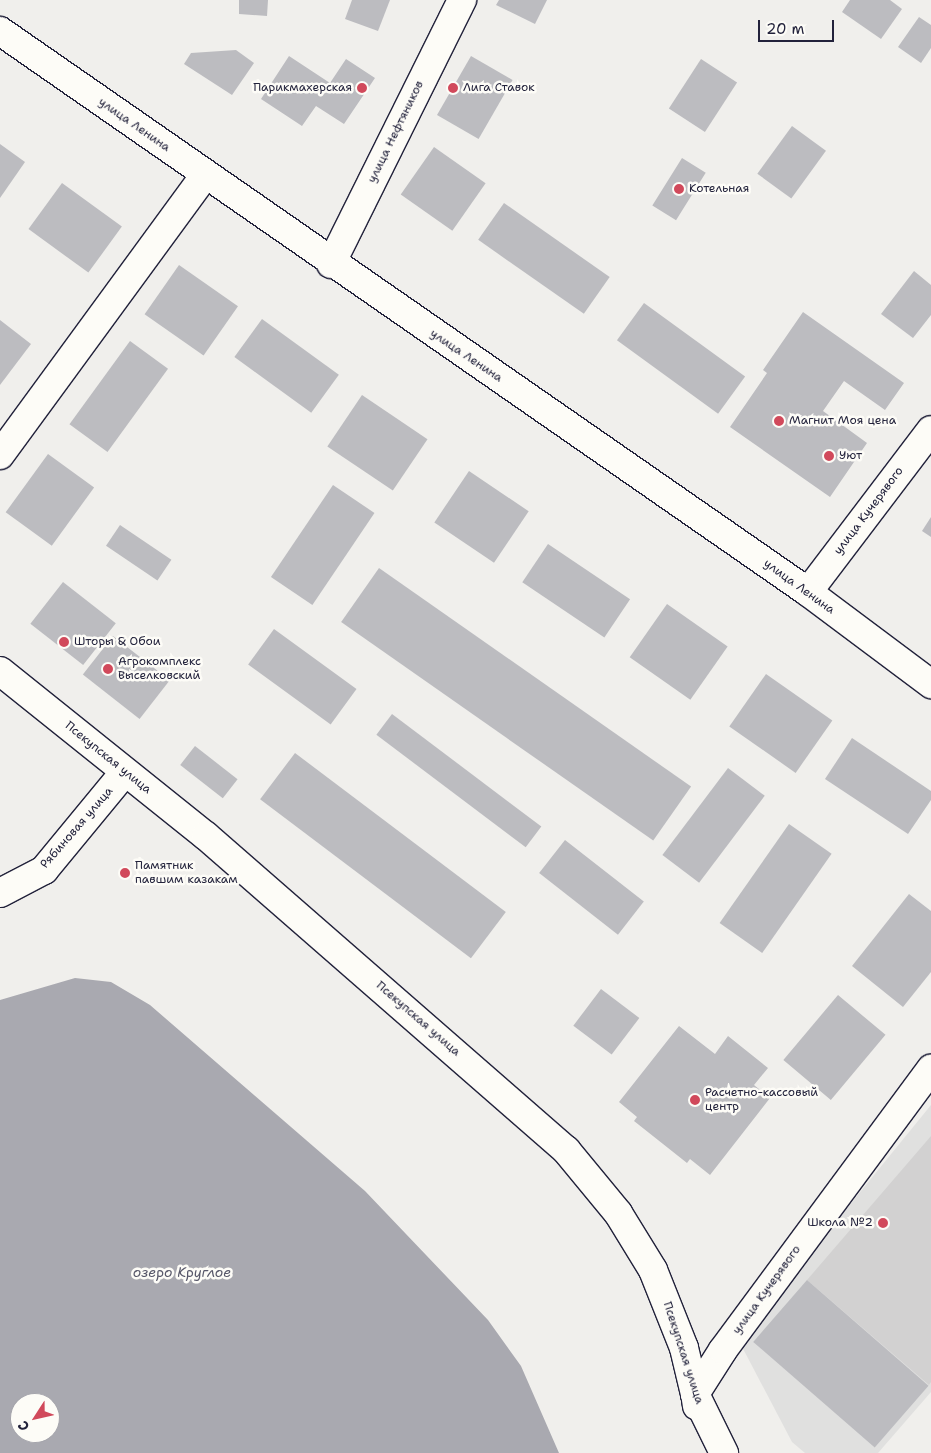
<!DOCTYPE html>
<html>
<head>
<meta charset="utf-8">
<style>
  body { margin:0 }
  #map { position:relative; width:931px; height:1453px; overflow:hidden; background:#f0efec; font-family:"Shantell Sans",sans-serif }
  div>[style] { position:absolute }
  .built>* { inset:0; background:#e0e0df }
  .green>* { inset:0; background:#d2d1d1 }
  .water>* { inset:0; background:#a9a9b0 }
  .building>* { inset:0; background:#bcbcc0; transform-origin:0 0 }
  .roads { filter:drop-shadow(1px 0 #22223b) drop-shadow(-1px 0 #22223b) drop-shadow(0 1px #22223b) drop-shadow(0 -1px #22223b) }
  .street>* { height:28px; margin:-14px; padding:0 14px; transform-origin:14px; border-radius:14px; background:#fdfcf7 }
  .secondary>* { height:28px; margin:-14px; padding:0 14px; transform-origin:14px; border-radius:14px; background:#fdfcf7 }
  .dots>* { width:14px; height:14px; translate:-50% -50%; box-sizing:border-box; border:2px solid #fdfcf7; border-radius:50% }
  span { translate:-50% -50%; white-space:nowrap; text-align:center; line-height:1.15; -webkit-text-stroke:5px #fdfcf7; paint-order:stroke }
  .poi-label { font-size:12px; color:#22223b }
  .right { translate:-100% -50%; text-align:right }
  .left { translate:0 -50%; text-align:left }
  .street-label { font-size:12px; color:#22223b }
  .water-label { font-size:14px; color:#58586a; font-style:italic }
  .north { position:absolute; left:10px; top:1393px; width:50px; height:50px; box-sizing:border-box; background:#fdfcf7; border:1px solid #a5a5ac; border-radius:50%; rotate:235deg; font-size:14px; font-weight:700; line-height:20px; text-align:center; color:#22223b }
  .north::after { content:''; display:block; margin:auto; width:18px; height:22px; background:#d1495b; clip-path:polygon(50% 0,100% 100%,50% 72%,0 100%) }
  .scale { position:absolute; left:758px; top:20px; width:76px; height:22px; box-sizing:border-box; border:2px solid #22223b; border-top:0; padding-left:6px; font-size:15px; line-height:18px; white-space:nowrap; color:#22223b; -webkit-text-stroke:4px #fdfcf7; paint-order:stroke }
</style>
</head>
<body>
<div id="map">
  <div class="built">
    <i style="clip-path:polygon(931px 1105px,931px 1392px,878px 1453px,805px 1453px,792px 1442px,739px 1341px)"></i>
  </div>
  <div class="green">
    <i style="clip-path:polygon(931px 1136px,931px 1382px,929px 1385px,807px 1280px)"></i>
  </div>
  <div class="water">
    <i style="clip-path:polygon(evenodd,75px 978px,111px 982px,150px 1005px,365px 1191px,488px 1320px,521px 1366px,559px 1453px,0 1453px,0 1000px,75px 978px,20px 1403px,50px 1403px,50px 1433px,20px 1433px,20px 1403px)"></i>
  </div>
  <div class="building">
    <i style="clip-path:polygon(239px 0,268px 0,267px 16px,239px 14px)"></i>
    <i style="clip-path:polygon(352px 0,390px 0,378px 31px,345px 19px)"></i>
    <i style="clip-path:polygon(499px 0,547px 0,535px 24px,496px 5px)"></i>
    <i style="clip-path:polygon(850px 0,890px 0,902px 9px,881px 39px,842px 12px)"></i>
    <i style="clip-path:polygon(919px 17px,931px 25px,931px 48px,921px 63px,898px 47px)"></i>
    <i style="clip-path:polygon(236px 50px,254px 63px,232px 95px,184px 64px,191px 53px)"></i>
    <i style="clip-path:polygon(289px 56px,330px 83px,346px 59px,375px 78px,344px 124px,316px 106px,302px 126px,261px 99px)"></i>
    <i style="left:471px;top:56px;width:48px;height:68px;rotate:30deg"></i>
    <i style="left:701px;top:59px;width:43px;height:59px;rotate:33deg"></i>
    <i style="left:792px;top:126px;width:42px;height:59px;rotate:36deg"></i>
    <i style="clip-path:polygon(0 144px,25px 162px,0 198px)"></i>
    <i style="left:434px;top:147px;width:63px;height:58px;rotate:35deg"></i>
    <i style="left:682px;top:158px;width:28px;height:56px;rotate:32deg"></i>
    <i style="left:62px;top:183px;width:74px;height:57px;rotate:36deg"></i>
    <i style="left:504px;top:203px;width:129px;height:45px;rotate:35deg"></i>
    <i style="left:179px;top:265px;width:72px;height:60px;rotate:35deg"></i>
    <i style="clip-path:polygon(914px 271px,931px 285px,931px 315px,913px 338px,881px 314px)"></i>
    <i style="left:644px;top:303px;width:125px;height:46px;rotate:36deg"></i>
    <i style="clip-path:polygon(803px 312px,904px 383px,885px 410px,844px 381px,823px 411px,867px 443px,830px 497px,730px 427px,767px 373px,763px 370px)"></i>
    <i style="left:262px;top:319px;width:95px;height:47px;rotate:36deg"></i>
    <i style="clip-path:polygon(0 320px,31px 344px,0 385px)"></i>
    <i style="left:130px;top:341px;width:47px;height:103px;rotate:36deg"></i>
    <i style="left:362px;top:395px;width:79px;height:62px;rotate:34deg"></i>
    <i style="left:48px;top:454px;width:57px;height:72px;rotate:36deg"></i>
    <i style="left:469px;top:471px;width:72px;height:62px;rotate:34deg"></i>
    <i style="left:333px;top:485px;width:50px;height:111px;rotate:34deg"></i>
    <i style="clip-path:polygon(931px 517px,931px 537px,922px 531px)"></i>
    <i style="left:120px;top:525px;width:62px;height:25px;rotate:34deg"></i>
    <i style="left:548px;top:544px;width:99px;height:46px;rotate:34deg"></i>
    <i style="left:379px;top:568px;width:381px;height:66px;rotate:35deg"></i>
    <i style="left:63px;top:582px;width:67px;height:53px;rotate:38deg"></i>
    <i style="left:667px;top:604px;width:74px;height:65px;rotate:35deg"></i>
    <i style="left:274px;top:629px;width:102px;height:44px;rotate:36deg"></i>
    <i style="left:113px;top:636px;width:72px;height:49px;rotate:38deg"></i>
    <i style="left:766px;top:674px;width:81px;height:64px;rotate:35deg"></i>
    <i style="left:392px;top:714px;width:187px;height:26px;rotate:37deg"></i>
    <i style="clip-path:polygon(852px 738px,931px 791px,931px 800px,908px 834px,825px 779px)"></i>
    <i style="left:195px;top:746px;width:54px;height:24px;rotate:38deg"></i>
    <i style="left:295px;top:753px;width:264px;height:58px;rotate:37deg"></i>
    <i style="left:728px;top:768px;width:46px;height:109px;rotate:37deg"></i>
    <i style="left:789px;top:824px;width:52px;height:121px;rotate:35deg"></i>
    <i style="left:565px;top:840px;width:100px;height:42px;rotate:38deg"></i>
    <i style="clip-path:polygon(909px 894px,931px 911px,931px 972px,903px 1007px,852px 966px)"></i>
    <i style="left:601px;top:989px;width:48px;height:46px;rotate:37deg"></i>
    <i style="left:838px;top:995px;width:62px;height:85px;rotate:40deg"></i>
    <i style="clip-path:polygon(679px 1026px,715px 1054px,728px 1036px,768px 1068px,754px 1085px,770px 1098px,710px 1175px,690px 1159px,687px 1163px,634px 1121px,637px 1117px,619px 1102px)"></i>
    <i style="left:807px;top:1280px;width:161px;height:82px;rotate:41deg"></i>
  </div>
  <div class="roads">
    <div class="street">
      <i style="left:331px;top:264px;width:295px;rotate:-63.6deg"></i>
      <i style="left:0;top:455px;width:347px;rotate:-53.8deg"></i>
      <i style="left:808px;top:592px;width:203px;rotate:-52.8deg"></i>
      <i style="left:0;top:893px;width:50px;rotate:-27.6deg"></i>
      <i style="left:44px;top:870px;width:126px;rotate:-50.5deg"></i>
    </div>
    <div class="secondary">
      <i style="left:0;top:31px;width:984px;rotate:34.77deg"></i>
      <i style="left:808px;top:592px;width:154px;rotate:36.8deg"></i>
      <i style="left:0;top:671px;width:264px;rotate:38.7deg"></i>
      <i style="left:206px;top:836px;width:478px;rotate:41.1deg"></i>
      <i style="left:566px;top:1150px;width:82px;rotate:50.5deg"></i>
      <i style="left:618px;top:1213px;width:67px;rotate:58.4deg"></i>
      <i style="left:653px;top:1270px;width:84px;rotate:68.3deg"></i>
      <i style="left:684px;top:1348px;width:47px;rotate:76.6deg"></i>
      <i style="left:695px;top:1394px;width:66px;rotate:63.8deg"></i>
      <i style="left:697px;top:1406px;width:12px;rotate:-99deg"></i>
      <i style="left:695px;top:1394px;width:52px;rotate:-57.5deg"></i>
      <i style="left:723px;top:1350px;width:350px;rotate:-53.5deg"></i>
    </div>
  </div>
  <div class="dots">
    <i style="left:362px;top:88px;background:#d1495b"></i>
    <i style="left:453px;top:88px;background:#d1495b"></i>
    <i style="left:679px;top:189px;background:#d1495b"></i>
    <i style="left:779px;top:421px;background:#d1495b"></i>
    <i style="left:829px;top:456px;background:#d1495b"></i>
    <i style="left:64px;top:642px;background:#d1495b"></i>
    <i style="left:108px;top:669px;background:#d1495b"></i>
    <i style="left:125px;top:873px;background:#d1495b"></i>
    <i style="left:695px;top:1100px;background:#d1495b"></i>
    <i style="left:883px;top:1223px;background:#d1495b"></i>
  </div>
  <div class="poi-label">
    <span class="right" style="left:352px;top:88px">Парикмахерская</span>
    <span class="left" style="left:463px;top:88px">Лига Ставок</span>
    <span class="left" style="left:689px;top:189px">Котельная</span>
    <span class="left" style="left:789px;top:421px">Магнит Моя цена</span>
    <span class="left" style="left:839px;top:456px">Уют</span>
    <span class="left" style="left:74px;top:642px">Шторы &amp; Обои</span>
    <span class="left" style="left:118px;top:669px">Агрокомплекс<br>Выселковский</span>
    <span class="left" style="left:135px;top:873px">Памятник<br>павшим казакам</span>
    <span class="left" style="left:705px;top:1100px">Расчетно-кассовый<br>центр</span>
    <span class="right" style="left:873px;top:1223px">Школа №2</span>
  </div>
  <div class="street-label">
    <span style="left:134px;top:125px;rotate:35deg">улица Ленина</span>
    <span style="left:396px;top:132px;rotate:-64deg">улица Нефтяников</span>
    <span style="left:466px;top:356px;rotate:34deg">улица Ленина</span>
    <span style="left:869px;top:511px;rotate:-53deg">улица Кучерявого</span>
    <span style="left:799px;top:587px;rotate:36deg">улица Ленина</span>
    <span style="left:108px;top:758px;rotate:39deg">Псекупская улица</span>
    <span style="left:77px;top:828px;rotate:-49deg">Рябиновая улица</span>
    <span style="left:418px;top:1019px;rotate:41deg">Псекупская улица</span>
    <span style="left:767px;top:1290px;rotate:-54deg">улица Кучерявого</span>
    <span style="left:683px;top:1353px;rotate:72deg">Псекупская улица</span>
  </div>
  <div class="water-label">
    <span style="left:182px;top:1272px">озеро Круглое</span>
  </div>
  <div class="north">С</div>
  <div class="scale">20 m</div>
</div>
</body>
</html>
